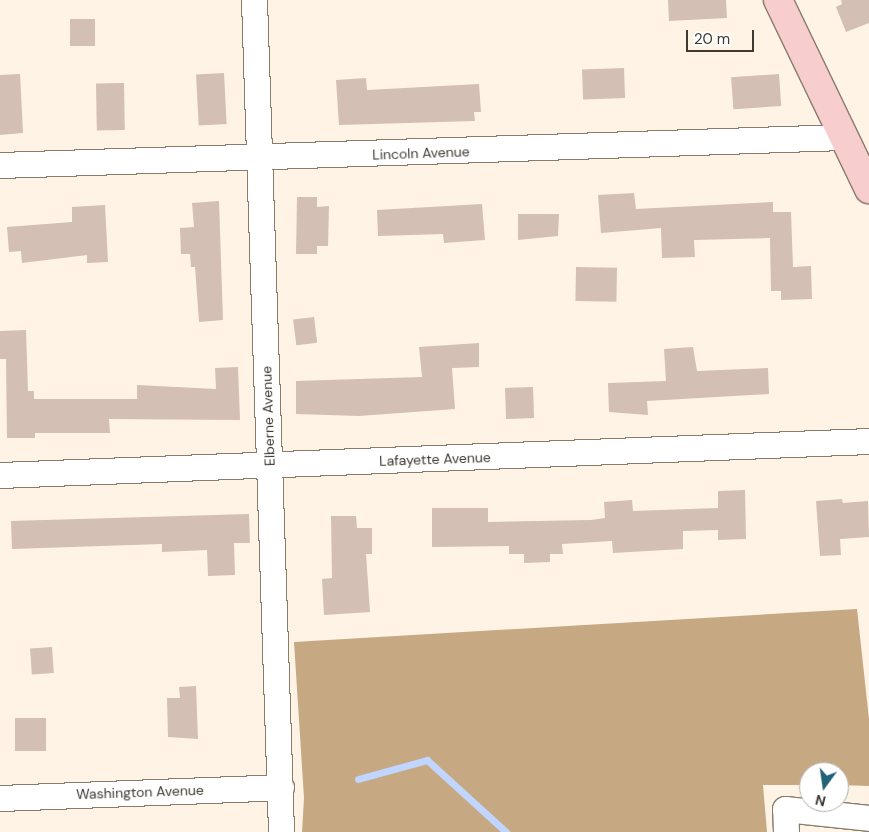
<!DOCTYPE html>
<html>
<head>
<meta charset="utf-8">
<style>
  body { margin:0 }
  #map { position:relative; width:869px; height:832px; overflow:hidden; background:#fef3e5; font-family:"DM Sans",sans-serif }
  div>[style] { position:absolute }
  .forest>* { inset:0; background:#c6a983 }
  .stream>* { height:7px; margin:-3.5px; padding:0 3.5px; transform-origin:3.5px; border-radius:3.5px; background:#c0d5ff }
  .building>* { inset:0; background:#d3bfb4; transform-origin:0 0 }
  .roads { filter:drop-shadow(1px 0 #887c6c) drop-shadow(-1px 0 #887c6c) drop-shadow(0 1px #887c6c) drop-shadow(0 -1px #887c6c) }
  .minor>* { height:25px; margin:-12.5px; padding:0 12.5px; transform-origin:12.5px; border-radius:12.5px; background:#fff }
  .major>* { height:28px; margin:-14px; padding:0 14px; transform-origin:14px; border-radius:14px; background:#f8cdce }
  span { translate:-50% -50%; white-space:nowrap; text-align:center; line-height:1.15; -webkit-text-stroke:4px #fff; paint-order:stroke }
  .street-label { font-size:14px; color:#3e3933 }
  .north { position:absolute; left:799px; top:762px; width:50px; height:50px; box-sizing:border-box; background:#fff; border:1px solid #b2b0ad; border-radius:50%; rotate:194deg; font-size:14px; font-weight:700; line-height:20px; text-align:center; color:#3e3933 }
  .north::after { content:''; display:block; margin:auto; width:18px; height:22px; background:#226277; clip-path:polygon(50% 0,100% 100%,50% 72%,0 100%) }
  .scale { position:absolute; left:686px; top:30px; width:68px; height:22px; box-sizing:border-box; border:2px solid #3e3933; border-top:0; padding-left:6px; font-size:15px; line-height:18px; white-space:nowrap; color:#3e3933; -webkit-text-stroke:4px #fff; paint-order:stroke }
</style>
</head>
<body>
<div id="map">
  <div class="forest">
    <i style="clip-path:polygon(857px 609px,869px 719px,869px 786px,839px 785px,839px 772px,809px 772px,809px 785px,763px 785px,767px 832px,302px 832px,304px 798px,294px 642px)"></i>
  </div>
  <div class="stream">
    <i style="left:358px;top:779px;width:72px;rotate:-15.4deg"></i>
    <i style="left:427px;top:760px;width:107px;rotate:42.3deg"></i>
  </div>
  <div class="building">
    <i style="clip-path:polygon(668px 0,726px 0,727px 18px,669px 21px)"></i>
    <i style="clip-path:polygon(841px 0,869px 0,869px 23px,846px 32px,836px 7px,842px 4px)"></i>
    <i style="left:70px;top:19px;width:25px;height:27px"></i>
    <i style="left:624px;top:68px;width:30px;height:42px;rotate:88deg"></i>
    <i style="left:224px;top:73px;width:51px;height:28px;rotate:87deg"></i>
    <i style="clip-path:polygon(20px 74px,23px 133px,0 135px,0 75px)"></i>
    <i style="left:779px;top:74px;width:32px;height:48px;rotate:86deg"></i>
    <i style="clip-path:polygon(366px 78px,367px 90px,479px 84px,481px 112px,474px 112px,475px 121px,339px 125px,336px 80px)"></i>
    <i style="left:124px;top:83px;width:47px;height:28px;rotate:89deg"></i>
    <i style="clip-path:polygon(634px 193px,636px 209px,773px 202px,773px 212px,791px 212px,793px 267px,811px 266px,812px 299px,781px 300px,781px 291px,771px 291px,770px 238px,694px 240px,695px 257px,662px 258px,661px 228px,601px 233px,598px 195px)"></i>
    <i style="clip-path:polygon(297px 197px,317px 197px,317px 207px,329px 206px,328px 246px,317px 246px,317px 254px,296px 254px)"></i>
    <i style="clip-path:polygon(219px 201px,223px 320px,199px 322px,195px 267px,191px 267px,190px 254px,181px 254px,180px 228px,194px 227px,192px 203px)"></i>
    <i style="clip-path:polygon(482px 204px,485px 240px,444px 243px,443px 234px,378px 236px,377px 210px)"></i>
    <i style="clip-path:polygon(105px 205px,108px 262px,87px 263px,87px 255px,22px 263px,21px 251px,9px 252px,7px 227px,72px 222px,72px 207px)"></i>
    <i style="clip-path:polygon(518px 214px,559px 214px,558px 236px,518px 240px)"></i>
    <i style="left:576px;top:267px;width:41px;height:34px;rotate:1deg"></i>
    <i style="left:314px;top:317px;width:26px;height:21px;rotate:83deg"></i>
    <i style="clip-path:polygon(26px 330px,28px 391px,34px 391px,34px 399px,137px 399px,137px 385px,216px 389px,215px 368px,238px 367px,240px 420px,109px 419px,110px 433px,35px 433px,35px 438px,7px 438px,6px 359px,0 359px,0 331px)"></i>
    <i style="clip-path:polygon(479px 343px,479px 367px,452px 368px,455px 409px,359px 416px,296px 414px,296px 381px,422px 377px,419px 347px)"></i>
    <i style="clip-path:polygon(693px 347px,697px 371px,768px 368px,769px 394px,647px 401px,648px 415px,609px 412px,608px 383px,666px 381px,664px 349px)"></i>
    <i style="left:533px;top:387px;width:31px;height:28px;rotate:88deg"></i>
    <i style="clip-path:polygon(745px 490px,746px 539px,718px 540px,718px 530px,683px 531px,683px 549px,613px 553px,612px 541px,562px 544px,563px 554px,550px 554px,550px 562px,524px 563px,524px 554px,509px 554px,509px 546px,432px 547px,432px 508px,488px 508px,488px 522px,591px 520px,605px 518px,604px 502px,632px 500px,633px 511px,718px 508px,718px 491px)"></i>
    <i style="clip-path:polygon(842px 499px,843px 503px,868px 501px,869px 537px,840px 539px,841px 555px,820px 556px,816px 501px)"></i>
    <i style="clip-path:polygon(249px 514px,250px 543px,234px 543px,235px 575px,208px 576px,207px 550px,162px 552px,162px 544px,12px 549px,11px 521px)"></i>
    <i style="clip-path:polygon(331px 516px,356px 516px,357px 528px,372px 528px,372px 554px,366px 554px,370px 612px,324px 615px,322px 579px,332px 578px)"></i>
    <i style="left:52px;top:647px;width:26px;height:22px;rotate:86deg"></i>
    <i style="clip-path:polygon(196px 686px,198px 739px,168px 737px,167px 698px,180px 698px,179px 687px)"></i>
    <i style="left:46px;top:718px;width:33px;height:31px;rotate:90deg"></i>
  </div>
  <div class="roads">
    <div class="minor">
      <i style="left:254px;top:0;width:832px;rotate:88.14deg"></i>
      <i style="left:0;top:165px;width:842px;rotate:-1.9deg"></i>
      <i style="left:0;top:475px;width:870px;rotate:-2.24deg"></i>
      <i style="left:0;top:798px;width:281px;rotate:-2.2deg"></i>
      <i style="left:786px;top:832px;width:23px;rotate:-92deg"></i>
      <i style="left:785px;top:809px;width:84px;rotate:6.1deg"></i>
    </div>
    <div class="major">
      <i style="left:778px;top:0;width:210px;rotate:64.3deg"></i>
    </div>
  </div>
  <div class="street-label">
    <span style="left:421px;top:153px;rotate:-2deg">Lincoln Avenue</span>
    <span style="left:268px;top:416px;rotate:-92deg">Elberne Avenue</span>
    <span style="left:435px;top:459px;rotate:-2deg">Lafayette Avenue</span>
    <span style="left:140px;top:792px;rotate:-2deg">Washington Avenue</span>
  </div>
  <div class="north">N</div>
  <div class="scale">20 m</div>
</div>
</body>
</html>
